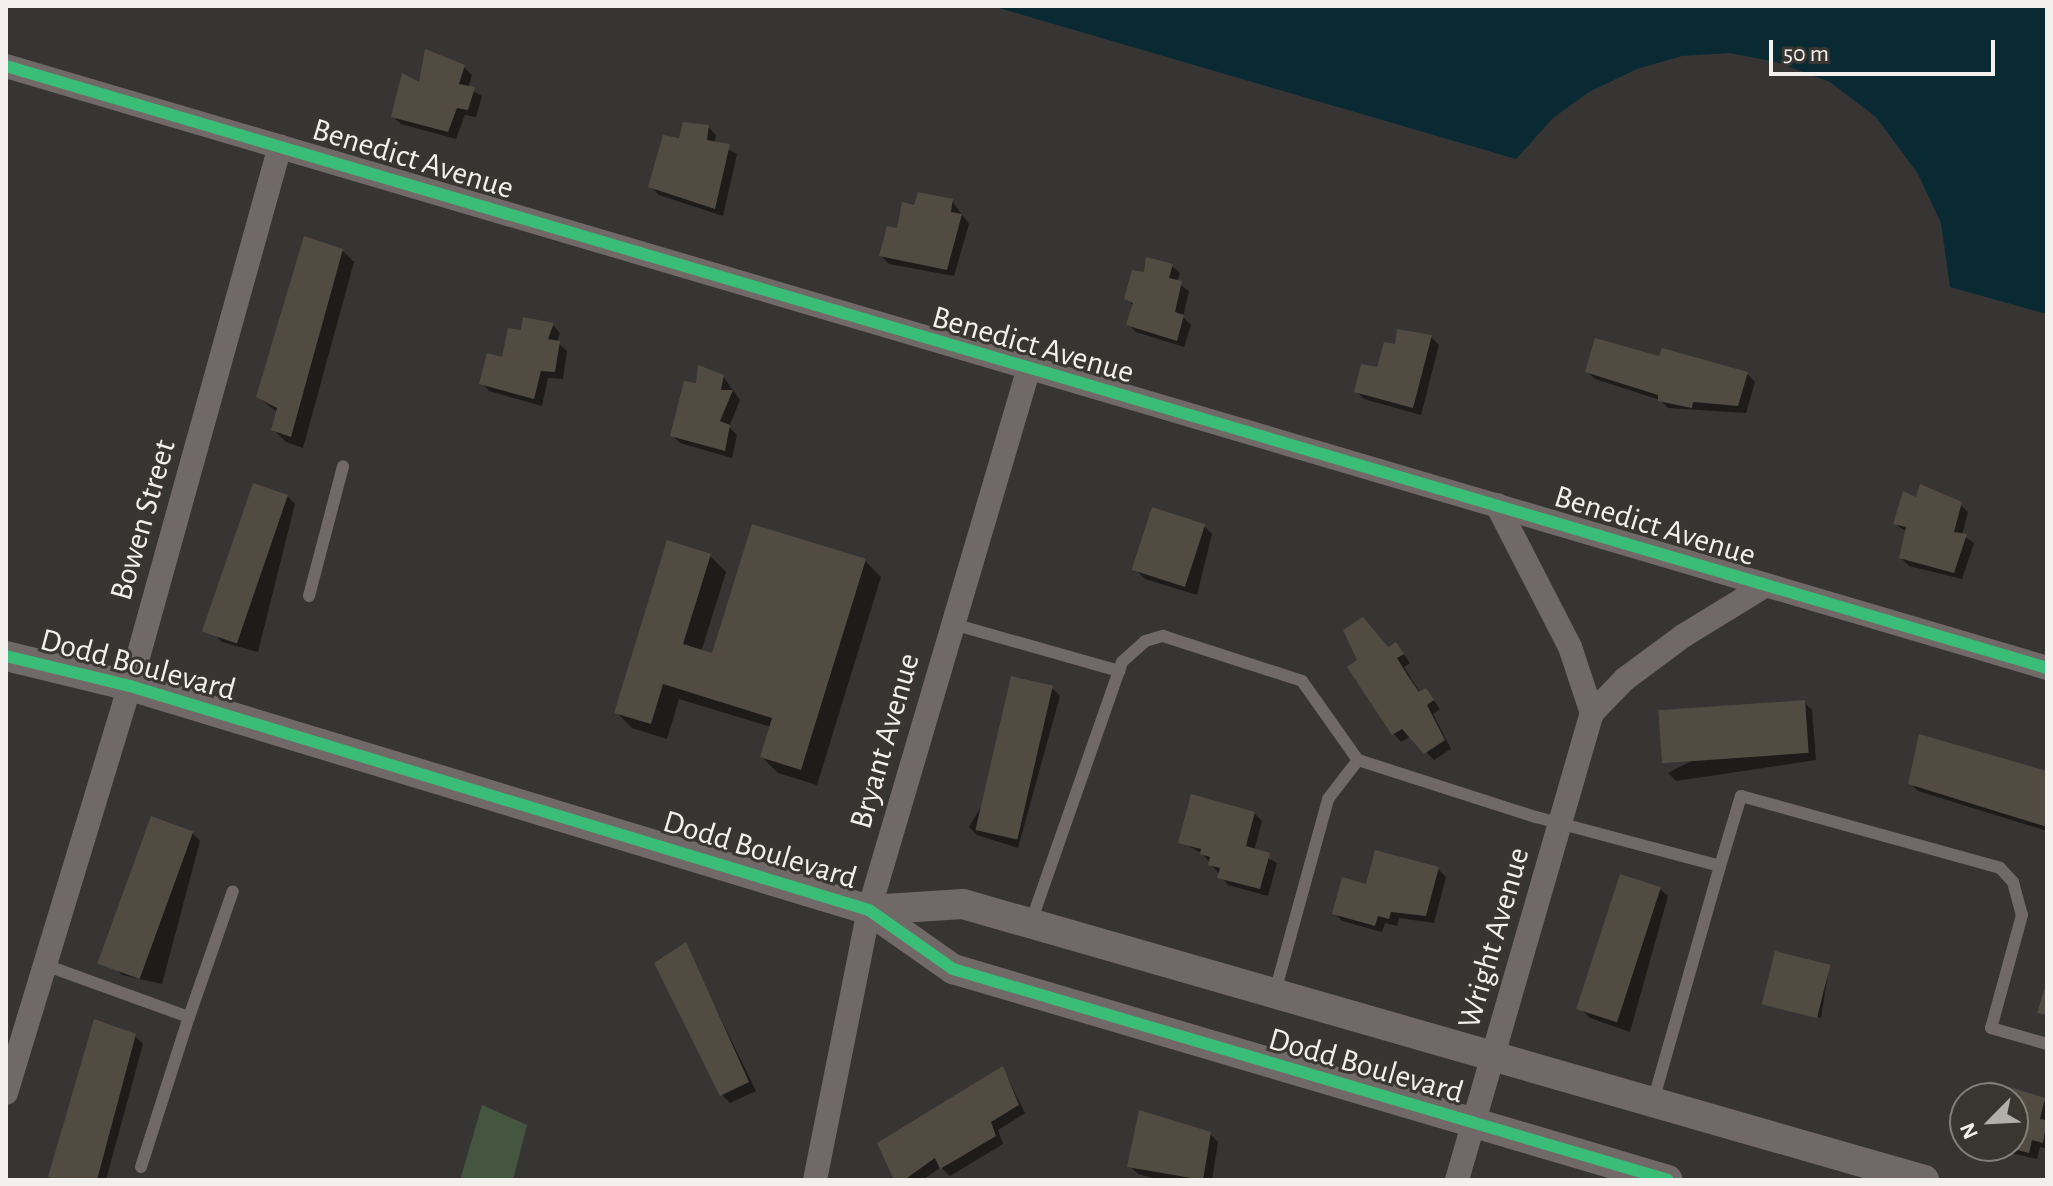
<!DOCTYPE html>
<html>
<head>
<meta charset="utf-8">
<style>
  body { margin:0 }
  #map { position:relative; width:2053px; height:1186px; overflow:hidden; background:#373533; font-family:"Alegreya Sans",sans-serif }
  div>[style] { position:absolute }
  .green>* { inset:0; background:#455640 }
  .water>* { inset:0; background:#0a2a33 }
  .shadow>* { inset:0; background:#0007 }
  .building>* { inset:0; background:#514b42; transform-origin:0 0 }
  .service>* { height:12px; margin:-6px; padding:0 6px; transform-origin:6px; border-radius:6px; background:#716968 }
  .minor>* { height:24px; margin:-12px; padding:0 12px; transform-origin:12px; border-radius:12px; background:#716968 }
  .tertiary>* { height:30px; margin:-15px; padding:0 15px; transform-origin:15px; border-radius:15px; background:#716968 }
  .cycleway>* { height:12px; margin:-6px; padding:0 6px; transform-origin:6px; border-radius:6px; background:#3abd76 }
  span { translate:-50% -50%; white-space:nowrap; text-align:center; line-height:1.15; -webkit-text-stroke:6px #393631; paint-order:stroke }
  .street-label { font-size:32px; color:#f2f0ed }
  .frame { position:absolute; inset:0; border:8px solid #f2f0ed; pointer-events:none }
  .north { position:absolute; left:1949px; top:1082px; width:80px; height:80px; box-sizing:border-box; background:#393631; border:2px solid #83807c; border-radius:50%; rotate:246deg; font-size:22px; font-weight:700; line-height:32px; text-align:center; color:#f2f0ed }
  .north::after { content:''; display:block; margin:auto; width:28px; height:36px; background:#b1afac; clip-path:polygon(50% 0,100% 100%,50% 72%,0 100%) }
  .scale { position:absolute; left:1769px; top:40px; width:226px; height:36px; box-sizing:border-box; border:4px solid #f2f0ed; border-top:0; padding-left:10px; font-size:24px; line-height:28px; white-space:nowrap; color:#f2f0ed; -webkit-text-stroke:6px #393631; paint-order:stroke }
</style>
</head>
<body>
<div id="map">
  <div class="green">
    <i style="clip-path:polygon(482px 1105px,527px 1125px,513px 1180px,460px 1180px)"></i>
  </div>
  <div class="water">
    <i style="clip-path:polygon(992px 6px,2047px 6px,2047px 314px,1950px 287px,1941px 223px,1918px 174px,1876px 117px,1830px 82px,1776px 62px,1730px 53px,1682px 56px,1637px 69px,1589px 92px,1553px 118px,1516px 159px)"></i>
  </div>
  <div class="shadow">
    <i style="clip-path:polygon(464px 67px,472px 75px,468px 88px,482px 96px,476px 117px,465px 115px,456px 139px,401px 124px,393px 117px,421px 85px)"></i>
    <i style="clip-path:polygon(708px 127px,716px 135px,715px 143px,737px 154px,723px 216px,659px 195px,651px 187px,680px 140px)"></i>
    <i style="clip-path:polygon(952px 201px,969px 224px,954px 276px,889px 264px,881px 256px,916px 207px)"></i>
    <i style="clip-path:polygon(342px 250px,354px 262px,303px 448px,286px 442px,274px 430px,278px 413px,258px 397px)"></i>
    <i style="clip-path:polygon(1172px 266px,1180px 273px,1177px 282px,1189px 291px,1183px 317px,1191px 325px,1184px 347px,1136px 332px,1128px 324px,1134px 306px,1126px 298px,1145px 275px)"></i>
    <i style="clip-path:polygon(553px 325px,560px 333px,557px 342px,567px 351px,563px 379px,548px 378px,542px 406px,489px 391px,482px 383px,523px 332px)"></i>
    <i style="clip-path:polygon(1431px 337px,1439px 345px,1421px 415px,1364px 399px,1356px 391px,1397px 346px)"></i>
    <i style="clip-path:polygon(1661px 358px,1747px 374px,1755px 382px,1746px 413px,1668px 408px,1660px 400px,1595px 379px,1587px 371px)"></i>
    <i style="clip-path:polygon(723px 376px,740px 400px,729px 427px,737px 435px,732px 458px,680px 443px,672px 435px,698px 385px)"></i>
    <i style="clip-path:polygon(287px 496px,295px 504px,258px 652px,222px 642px,214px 634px)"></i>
    <i style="clip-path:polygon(1917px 499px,1960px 504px,1968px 512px,1962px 535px,1974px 543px,1962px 579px,1909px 566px,1901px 558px,1907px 532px,1895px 524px)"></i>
    <i style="clip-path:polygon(1204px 526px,1212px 534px,1197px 595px,1145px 579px,1137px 571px)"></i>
    <i style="clip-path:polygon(710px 556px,726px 572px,701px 652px,713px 655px,865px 561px,881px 577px,817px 785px,778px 773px,762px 757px,771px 727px,679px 699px,667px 739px,632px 728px,616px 712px)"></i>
    <i style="clip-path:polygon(1396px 644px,1410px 663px,1404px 667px,1421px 694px,1426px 690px,1440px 709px,1433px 714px,1451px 749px,1434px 760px,1411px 736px,1401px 742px,1394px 734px,1350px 667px)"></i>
    <i style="clip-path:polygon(1052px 688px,1060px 696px,1018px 848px,977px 835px,969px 827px)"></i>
    <i style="clip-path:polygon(1804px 702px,1812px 710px,1816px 760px,1676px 781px,1668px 773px)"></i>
    <i style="clip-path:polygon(2047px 773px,2047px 831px,1918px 791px,1910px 783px)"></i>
    <i style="clip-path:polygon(1254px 813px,1262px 821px,1254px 851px,1277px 863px,1268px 896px,1228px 885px,1203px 854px,1181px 842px)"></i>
    <i style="clip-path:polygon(192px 833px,200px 841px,162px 984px,122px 975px,114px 967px)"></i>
    <i style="clip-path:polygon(1438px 869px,1446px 877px,1434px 923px,1399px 918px,1397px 926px,1385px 923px,1382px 932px,1342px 921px,1334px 913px,1367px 887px)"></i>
    <i style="clip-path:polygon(1660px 889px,1668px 896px,1630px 1032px,1590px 1018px,1582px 1010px)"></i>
    <i style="clip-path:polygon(685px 945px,756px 1091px,730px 1103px,722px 1095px)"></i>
    <i style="clip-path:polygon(1829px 967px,1821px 1018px,1766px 1004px)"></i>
    <i style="clip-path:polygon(135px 1036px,143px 1044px,106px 1180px,54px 1180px,50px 1176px)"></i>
    <i style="clip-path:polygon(1003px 1068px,1025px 1113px,998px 1130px,1003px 1144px,950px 1176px,941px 1167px,923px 1180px,896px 1180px)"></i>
    <i style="clip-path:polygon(1991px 1083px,2047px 1103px,2047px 1149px,2040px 1147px,2037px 1159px,1981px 1146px,2013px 1146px,2013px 1098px,1986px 1098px)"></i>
    <i style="clip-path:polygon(1210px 1134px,1218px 1142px,1212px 1180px,1160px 1180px,1138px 1174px,1130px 1166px)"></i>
  </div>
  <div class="building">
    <i style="clip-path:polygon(425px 49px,465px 65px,459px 84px,475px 87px,468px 110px,457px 108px,448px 132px,391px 117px,402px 73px,419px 82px)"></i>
    <i style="clip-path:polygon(683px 122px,709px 125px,707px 140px,730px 144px,715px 209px,648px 187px,663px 135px,679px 138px)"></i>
    <i style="clip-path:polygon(918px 192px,953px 199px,951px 212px,962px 214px,947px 270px,879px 256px,887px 226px,897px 228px,902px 202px,914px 205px)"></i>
    <i style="clip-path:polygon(304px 236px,343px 249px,291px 437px,271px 430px,277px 408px,256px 397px)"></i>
    <i style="clip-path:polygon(1146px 257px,1173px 264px,1169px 278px,1182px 281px,1175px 312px,1184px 315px,1177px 341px,1126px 325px,1133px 303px,1124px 299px,1132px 270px,1144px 272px)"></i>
    <i style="clip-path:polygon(523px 317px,554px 323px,548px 339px,560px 341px,555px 372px,541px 371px,534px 399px,479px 384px,487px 353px,502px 357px,508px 328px,521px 330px)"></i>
    <i style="clip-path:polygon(1397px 329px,1432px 335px,1413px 408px,1354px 392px,1361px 364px,1377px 367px,1384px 342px,1395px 344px)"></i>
    <i style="clip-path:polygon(1595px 338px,1659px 356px,1662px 348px,1748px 372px,1738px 406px,1693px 402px,1692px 408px,1658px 401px,1658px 395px,1585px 372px)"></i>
    <i style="clip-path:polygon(698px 365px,724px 375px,721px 390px,733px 390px,720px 421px,730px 425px,725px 451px,670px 436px,684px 381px,696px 383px)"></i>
    <i style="left:253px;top:483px;width:37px;height:157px;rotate:19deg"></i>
    <i style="clip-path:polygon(1920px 484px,1962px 502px,1954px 532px,1967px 534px,1954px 573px,1899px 558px,1906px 527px,1893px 524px,1903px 491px,1916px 497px)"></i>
    <i style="left:1152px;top:507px;width:56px;height:66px;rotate:18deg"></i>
    <i style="clip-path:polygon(752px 524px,866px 559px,801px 770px,760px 757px,772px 718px,663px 684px,651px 724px,614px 713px,667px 540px,711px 554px,683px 644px,712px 653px)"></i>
    <i style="clip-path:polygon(1363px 617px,1388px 647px,1396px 642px,1404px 654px,1397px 658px,1408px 676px,1419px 692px,1426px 688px,1434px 700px,1427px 705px,1445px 740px,1424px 754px,1402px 729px,1392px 735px,1347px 667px,1357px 660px,1343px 630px)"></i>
    <i style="left:1011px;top:676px;width:43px;height:158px;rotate:13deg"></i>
    <i style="left:1805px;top:700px;width:53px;height:147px;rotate:86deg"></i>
    <i style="clip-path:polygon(1919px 734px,2047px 771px,2047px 827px,1908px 784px)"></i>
    <i style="clip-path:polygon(1191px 794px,1255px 812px,1246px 846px,1270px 853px,1260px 889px,1217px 878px,1220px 868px,1208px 865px,1210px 857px,1200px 854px,1201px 849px,1178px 843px)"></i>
    <i style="left:151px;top:816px;width:45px;height:157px;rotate:20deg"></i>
    <i style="clip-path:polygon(1375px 850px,1439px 867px,1426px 916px,1391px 912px,1389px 919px,1378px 916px,1375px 926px,1332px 914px,1342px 877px,1366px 884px)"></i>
    <i style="left:1620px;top:874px;width:43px;height:142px;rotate:18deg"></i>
    <i style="clip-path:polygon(686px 942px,749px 1082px,720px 1096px,654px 963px)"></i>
    <i style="left:1775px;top:951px;width:57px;height:55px;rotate:14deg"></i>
    <i style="clip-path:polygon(2046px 984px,2047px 984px,2047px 1015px,2037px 1013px)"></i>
    <i style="clip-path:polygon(94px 1019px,136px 1034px,97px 1180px,57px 1180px,48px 1177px)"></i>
    <i style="clip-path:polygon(1003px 1066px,1019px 1105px,991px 1122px,996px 1136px,940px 1169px,935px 1158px,904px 1180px,894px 1180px,877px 1143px)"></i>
    <i style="clip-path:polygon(1990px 1081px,2045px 1098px,2040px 1119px,2047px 1120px,2043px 1143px,2032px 1140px,2029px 1153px,2006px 1147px,2013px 1146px,2013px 1098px,1984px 1098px)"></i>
    <i style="clip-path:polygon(1139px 1110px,1211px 1132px,1203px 1180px,1127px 1167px)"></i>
  </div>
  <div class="service">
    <i style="left:309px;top:596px;width:134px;rotate:-75.3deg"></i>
    <i style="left:953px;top:624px;width:173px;rotate:15.8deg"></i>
    <i style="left:1720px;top:866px;width:73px;rotate:-73.3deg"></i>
    <i style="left:1741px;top:796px;width:269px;rotate:15.5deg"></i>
    <i style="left:2000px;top:868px;width:19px;rotate:47deg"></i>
    <i style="left:2013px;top:882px;width:34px;rotate:75deg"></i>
    <i style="left:2022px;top:915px;width:117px;rotate:105.3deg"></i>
    <i style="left:1991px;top:1028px;width:58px;rotate:15.9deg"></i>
    <i style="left:1031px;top:922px;width:275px;rotate:-70.7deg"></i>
    <i style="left:1122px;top:662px;width:31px;rotate:-42deg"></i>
    <i style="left:1145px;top:641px;width:19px;rotate:-16deg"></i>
    <i style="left:1163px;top:636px;width:146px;rotate:17.9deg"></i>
    <i style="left:1302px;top:681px;width:97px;rotate:54.7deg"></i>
    <i style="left:45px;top:965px;width:153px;rotate:19.9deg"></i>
    <i style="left:189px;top:1017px;width:133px;rotate:-70.8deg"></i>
    <i style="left:1275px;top:992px;width:200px;rotate:-74.6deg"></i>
    <i style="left:1328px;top:799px;width:49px;rotate:-52.4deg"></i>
    <i style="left:1358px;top:760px;width:187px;rotate:17.8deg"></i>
    <i style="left:1536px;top:817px;width:190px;rotate:14.9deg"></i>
    <i style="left:1720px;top:866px;width:244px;rotate:105.9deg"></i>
    <i style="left:141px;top:1167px;width:157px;rotate:-72.3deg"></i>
  </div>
  <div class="minor">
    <i style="left:6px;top:66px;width:2128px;rotate:16.43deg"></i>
    <i style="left:1497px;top:505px;width:160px;rotate:62.8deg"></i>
    <i style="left:1570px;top:647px;width:70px;rotate:71.6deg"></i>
    <i style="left:6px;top:1093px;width:425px;rotate:-73.1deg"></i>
    <i style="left:130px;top:686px;width:560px;rotate:-74.48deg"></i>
    <i style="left:815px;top:1180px;width:275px;rotate:-78.7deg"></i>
    <i style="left:869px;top:910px;width:562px;rotate:-73.56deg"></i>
    <i style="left:1457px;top:1180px;width:486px;rotate:-73.9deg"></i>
    <i style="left:1592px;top:713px;width:47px;rotate:-45.9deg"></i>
    <i style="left:1625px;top:679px;width:72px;rotate:-36.6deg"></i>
    <i style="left:1683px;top:636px;width:94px;rotate:-31.5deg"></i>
  </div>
  <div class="tertiary">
    <i style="left:6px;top:656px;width:128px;rotate:13.6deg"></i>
    <i style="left:130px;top:686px;width:772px;rotate:16.86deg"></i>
    <i style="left:869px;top:910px;width:103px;rotate:35.1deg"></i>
    <i style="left:953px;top:969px;width:745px;rotate:16.44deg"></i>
    <i style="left:869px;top:910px;width:94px;rotate:-3.7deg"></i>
    <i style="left:963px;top:904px;width:1000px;rotate:16.02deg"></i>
  </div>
  <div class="cycleway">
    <i style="left:6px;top:66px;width:2128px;rotate:16.43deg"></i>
    <i style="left:6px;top:656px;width:128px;rotate:13.6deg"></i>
    <i style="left:130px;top:686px;width:772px;rotate:16.86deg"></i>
    <i style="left:869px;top:910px;width:103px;rotate:35.1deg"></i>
    <i style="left:953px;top:969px;width:745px;rotate:16.44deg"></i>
  </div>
  <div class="street-label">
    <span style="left:413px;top:159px;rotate:17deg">Benedict Avenue</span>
    <span style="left:1033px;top:345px;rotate:16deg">Benedict Avenue</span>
    <span style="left:143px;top:520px;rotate:-74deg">Bowen Street</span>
    <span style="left:1655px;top:526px;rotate:17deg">Benedict Avenue</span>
    <span style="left:138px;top:665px;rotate:15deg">Dodd Boulevard</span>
    <span style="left:885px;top:741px;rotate:-74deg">Bryant Avenue</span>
    <span style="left:760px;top:850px;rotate:17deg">Dodd Boulevard</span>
    <span style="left:1494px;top:938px;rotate:-74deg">Wright Avenue</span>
    <span style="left:1366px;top:1066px;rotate:16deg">Dodd Boulevard</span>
  </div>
  <div class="frame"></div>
  <div class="north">N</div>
  <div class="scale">50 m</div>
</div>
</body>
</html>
